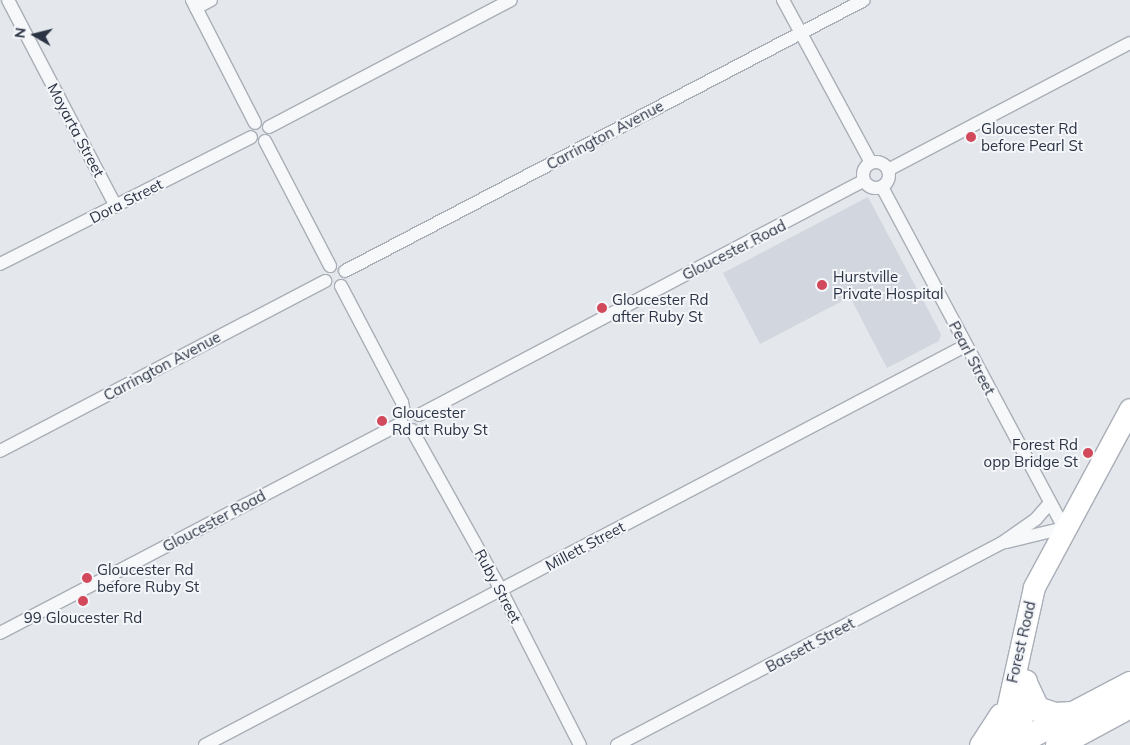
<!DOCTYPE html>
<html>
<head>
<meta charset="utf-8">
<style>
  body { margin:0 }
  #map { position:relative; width:1130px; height:745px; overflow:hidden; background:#e4e7ec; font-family:Mulish,sans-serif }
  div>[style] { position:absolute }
  .built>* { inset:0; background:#d2d6de }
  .roads { filter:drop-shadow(1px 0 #a9aeb7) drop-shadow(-1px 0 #a9aeb7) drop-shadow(0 1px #a9aeb7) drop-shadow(0 -1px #a9aeb7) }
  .street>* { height:12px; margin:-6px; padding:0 6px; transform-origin:6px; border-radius:6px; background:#f7f8fa }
  .street>.ring { margin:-6px; padding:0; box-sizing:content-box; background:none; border:12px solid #f7f8fa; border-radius:50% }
  .primary>* { height:21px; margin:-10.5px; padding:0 10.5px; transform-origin:10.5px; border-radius:10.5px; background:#fff }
  .highway>* { height:24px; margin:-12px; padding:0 12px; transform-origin:12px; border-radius:12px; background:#fff }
  .dots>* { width:14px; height:14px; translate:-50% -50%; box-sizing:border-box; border:2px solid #f4f6f9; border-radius:50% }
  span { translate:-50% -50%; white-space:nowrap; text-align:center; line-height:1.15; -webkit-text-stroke:4px #f4f6f9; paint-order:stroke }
  .poi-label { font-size:15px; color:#2b3445 }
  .left { translate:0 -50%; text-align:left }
  .right { translate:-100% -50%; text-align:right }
  .street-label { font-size:15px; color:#2b3445 }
  .north { position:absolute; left:10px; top:10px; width:50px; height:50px; -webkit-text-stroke:4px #f4f6f9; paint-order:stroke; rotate:278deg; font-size:14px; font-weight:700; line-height:20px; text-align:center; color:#2b3445 }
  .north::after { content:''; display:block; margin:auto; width:18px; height:22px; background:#2b3445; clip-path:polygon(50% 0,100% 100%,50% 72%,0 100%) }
</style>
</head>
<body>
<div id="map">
  <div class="built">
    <i style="clip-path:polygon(868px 197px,941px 334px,939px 341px,887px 368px,850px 297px,760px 344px,723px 273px)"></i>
  </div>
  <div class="roads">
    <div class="street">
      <i style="left:8px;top:0;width:233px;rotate:62.4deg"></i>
      <i style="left:192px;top:0;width:138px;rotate:62.9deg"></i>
      <i style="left:783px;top:0;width:185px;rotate:61.6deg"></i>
      <i style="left:196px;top:8px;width:17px;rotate:-28deg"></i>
      <i style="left:269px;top:127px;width:273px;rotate:-27.7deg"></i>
      <i style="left:265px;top:141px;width:141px;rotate:62.5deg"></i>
      <i class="ring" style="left:863px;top:162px;width:14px;height:14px"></i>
      <i style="left:888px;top:170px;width:273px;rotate:-27.7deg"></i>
      <i style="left:882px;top:187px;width:387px;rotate:61.9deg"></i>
      <i style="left:1064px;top:528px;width:60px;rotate:166.4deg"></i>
      <i style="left:0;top:264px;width:281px;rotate:-26.8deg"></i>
      <i style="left:345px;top:271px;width:585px;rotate:-27.57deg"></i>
      <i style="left:341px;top:286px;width:131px;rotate:62.3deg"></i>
      <i style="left:402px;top:402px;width:10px;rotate:79deg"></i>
      <i style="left:419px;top:415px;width:502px;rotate:-27.79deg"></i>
      <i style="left:412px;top:430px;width:183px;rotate:60.9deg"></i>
      <i style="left:501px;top:590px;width:174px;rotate:63deg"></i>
      <i style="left:0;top:451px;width:367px;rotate:-27.6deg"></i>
      <i style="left:0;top:633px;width:453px;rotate:-27.6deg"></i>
      <i style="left:205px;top:745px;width:858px;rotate:-27.7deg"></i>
      <i style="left:617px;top:745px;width:435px;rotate:-27.7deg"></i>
      <i style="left:1002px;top:543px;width:42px;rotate:-35.2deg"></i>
      <i style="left:1036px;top:519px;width:18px;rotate:-49deg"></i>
    </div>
    <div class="primary">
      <i style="left:980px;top:745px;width:37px;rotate:-57deg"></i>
      <i style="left:999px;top:745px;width:162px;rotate:-77.5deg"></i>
      <i style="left:1034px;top:587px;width:202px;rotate:-61.7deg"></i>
      <i style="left:1019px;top:745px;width:65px;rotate:-83.9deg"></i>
    </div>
    <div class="highway">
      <i style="left:1026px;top:685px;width:26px;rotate:65deg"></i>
      <i style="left:1037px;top:709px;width:19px;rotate:18deg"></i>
      <i style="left:1055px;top:715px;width:18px;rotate:-3deg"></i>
      <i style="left:1014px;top:745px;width:131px;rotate:-27.7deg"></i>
      <i style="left:1058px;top:745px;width:82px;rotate:-28.4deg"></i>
    </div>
  </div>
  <div class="dots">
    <i style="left:971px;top:137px;background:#d1495b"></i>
    <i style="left:822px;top:285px;background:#d1495b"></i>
    <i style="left:602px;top:308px;background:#d1495b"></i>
    <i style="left:382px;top:421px;background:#d1495b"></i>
    <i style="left:1088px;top:453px;background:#d1495b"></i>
    <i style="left:87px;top:578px;background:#d1495b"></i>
    <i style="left:83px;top:601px;background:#d1495b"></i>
  </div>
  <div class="poi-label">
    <span class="left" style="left:981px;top:137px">Gloucester Rd<br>before Pearl St</span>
    <span class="left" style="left:833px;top:285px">Hurstville<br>Private Hospital</span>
    <span class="left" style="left:612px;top:308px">Gloucester Rd<br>after Ruby St</span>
    <span class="left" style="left:392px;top:421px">Gloucester<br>Rd at Ruby St</span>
    <span class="right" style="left:1078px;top:453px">Forest Rd<br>opp Bridge St</span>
    <span class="left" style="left:97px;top:578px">Gloucester Rd<br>before Ruby St</span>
    <span style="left:83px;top:618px">99 Gloucester Rd</span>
  </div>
  <div class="street-label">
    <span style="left:76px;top:130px;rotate:62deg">Moyarta Street</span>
    <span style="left:605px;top:135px;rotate:-28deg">Carrington Avenue</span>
    <span style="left:126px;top:201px;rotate:-27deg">Dora Street</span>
    <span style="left:734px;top:250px;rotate:-27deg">Gloucester Road</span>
    <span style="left:972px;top:358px;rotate:62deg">Pearl Street</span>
    <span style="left:162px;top:366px;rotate:-28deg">Carrington Avenue</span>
    <span style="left:214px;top:521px;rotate:-28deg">Gloucester Road</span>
    <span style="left:585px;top:546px;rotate:-28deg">Millett Street</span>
    <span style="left:498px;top:586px;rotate:62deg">Ruby Street</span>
    <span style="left:1021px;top:642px;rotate:-77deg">Forest Road</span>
    <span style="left:810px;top:645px;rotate:-28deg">Bassett Street</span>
  </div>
  <div class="north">N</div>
</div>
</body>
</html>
